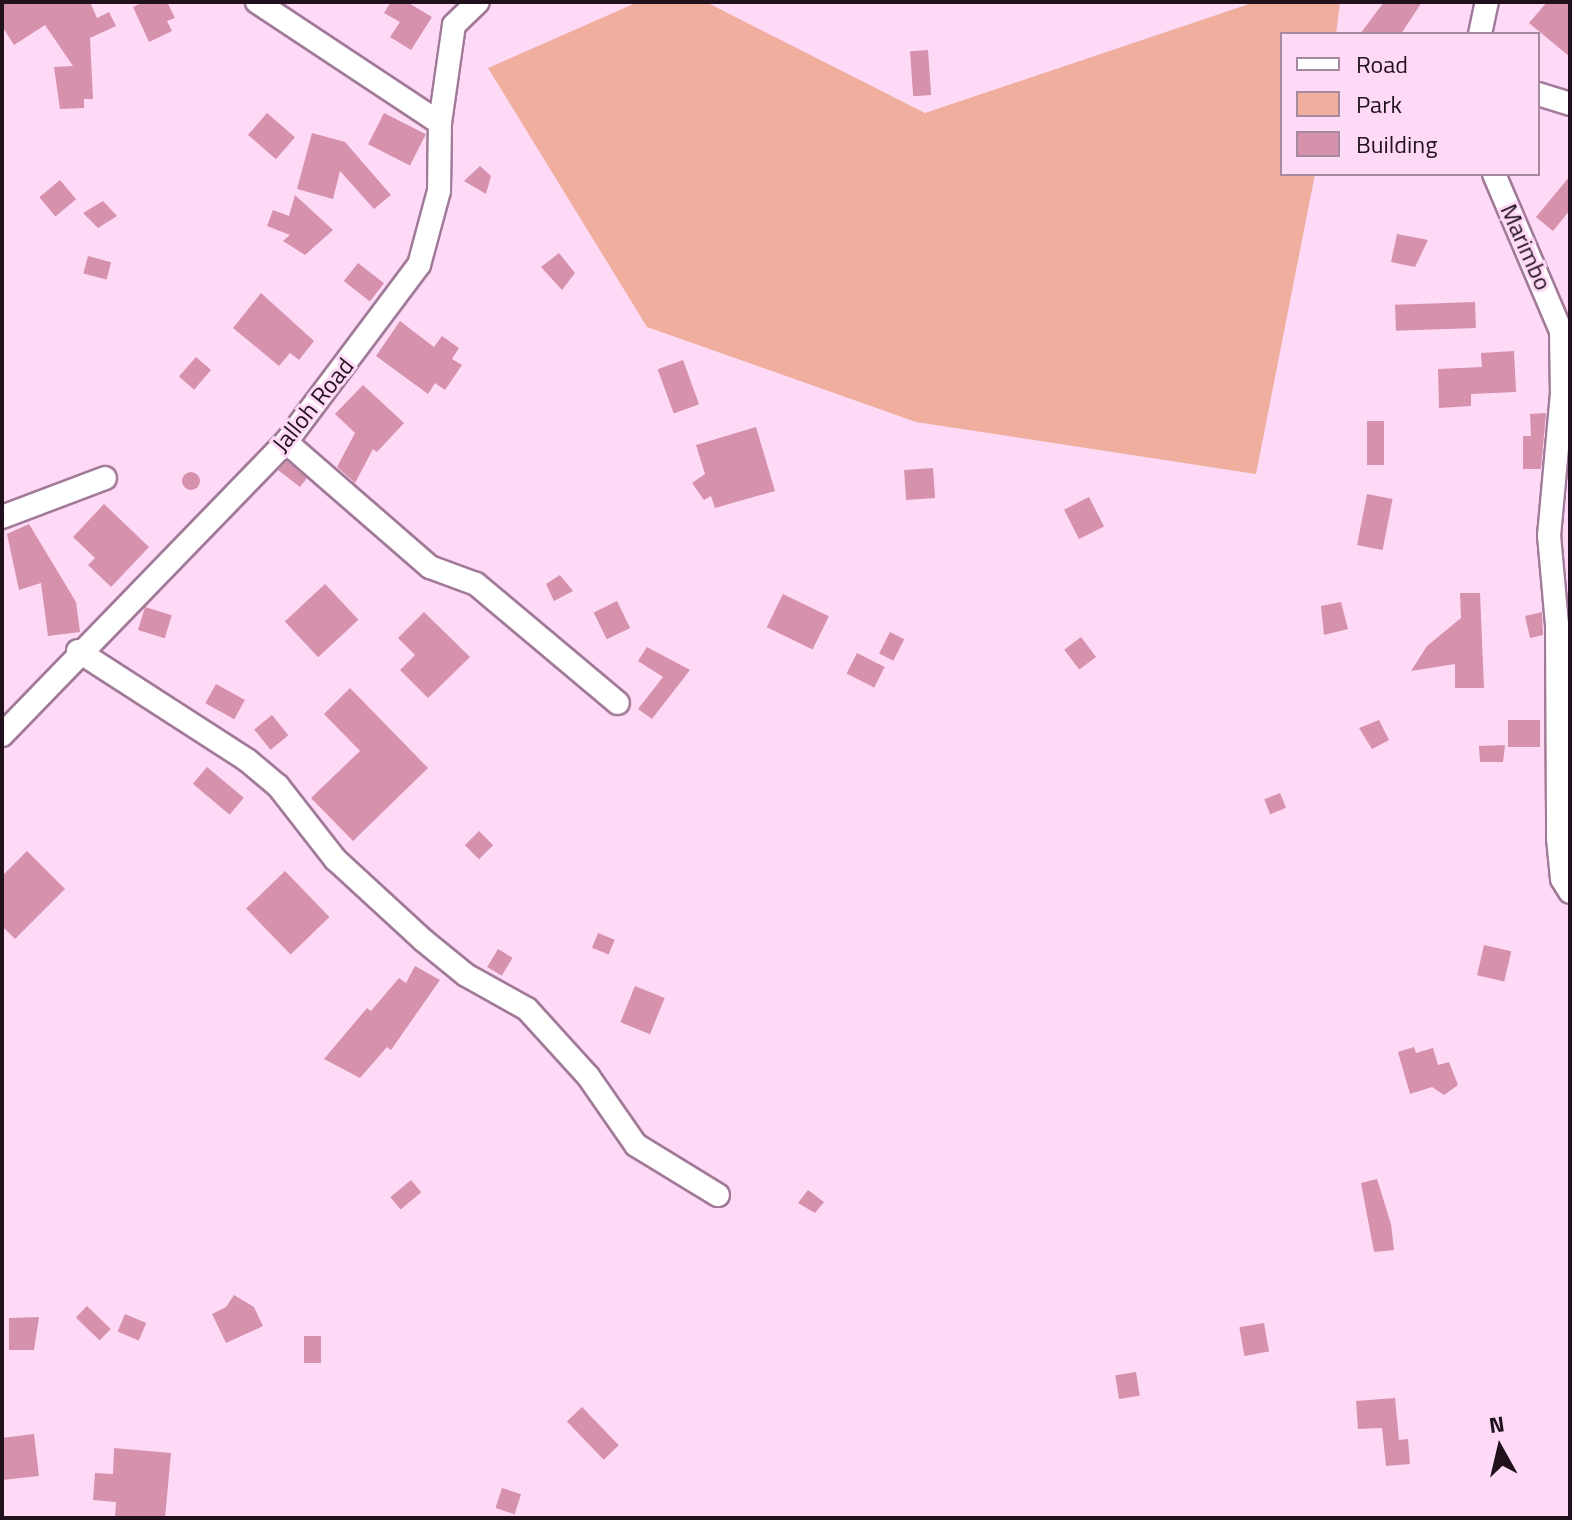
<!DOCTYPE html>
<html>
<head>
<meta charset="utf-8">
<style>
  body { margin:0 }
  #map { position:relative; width:1572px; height:1520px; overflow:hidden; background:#fedaf6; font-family:"Titillium Web",sans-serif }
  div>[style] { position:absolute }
  .green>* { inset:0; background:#efae9e }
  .building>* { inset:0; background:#d691ac; transform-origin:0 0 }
  .round { border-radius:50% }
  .roads { filter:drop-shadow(2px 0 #a27a99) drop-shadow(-2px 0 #a27a99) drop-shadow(0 2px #a27a99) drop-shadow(0 -2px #a27a99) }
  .street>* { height:22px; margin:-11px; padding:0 11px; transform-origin:11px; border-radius:11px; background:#fff }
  span { translate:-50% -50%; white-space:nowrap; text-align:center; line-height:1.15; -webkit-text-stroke:6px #fedaf6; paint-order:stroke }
  .street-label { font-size:24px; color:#20111d }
  .frame { position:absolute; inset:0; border:4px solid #20111d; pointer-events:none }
  .legend { position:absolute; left:1280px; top:32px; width:260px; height:144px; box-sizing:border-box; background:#fedaf6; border:2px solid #a58a9f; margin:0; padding:10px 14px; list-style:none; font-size:24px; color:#20111d }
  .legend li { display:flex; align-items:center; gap:16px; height:40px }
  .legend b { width:40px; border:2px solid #a58a9f }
  .north { position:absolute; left:1460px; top:1408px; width:80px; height:80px; -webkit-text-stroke:6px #fedaf6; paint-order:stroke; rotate:352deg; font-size:22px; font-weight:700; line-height:32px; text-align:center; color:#20111d }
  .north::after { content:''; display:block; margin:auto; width:28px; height:36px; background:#20111d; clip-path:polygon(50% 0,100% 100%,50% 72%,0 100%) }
</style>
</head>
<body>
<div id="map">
  <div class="green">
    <i style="clip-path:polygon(638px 2px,706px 2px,925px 113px,1255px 2px,1340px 2px,1336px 34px,1282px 34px,1282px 174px,1315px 174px,1256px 474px,916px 422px,647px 327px,488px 68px)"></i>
  </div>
  <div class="building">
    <i style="clip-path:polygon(2px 2px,90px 2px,97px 18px,109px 12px,116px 26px,90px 38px,93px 99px,84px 99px,84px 108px,60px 109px,54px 67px,73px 66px,45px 25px,14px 45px,2px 26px)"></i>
    <i style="clip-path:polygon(144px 2px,167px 2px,175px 18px,167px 21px,172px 31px,149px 42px,133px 7px)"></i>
    <i style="clip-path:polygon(391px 2px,407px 2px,432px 17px,411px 50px,390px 37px,400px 22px,384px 13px)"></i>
    <i style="clip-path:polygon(1384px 2px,1422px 2px,1401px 34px,1360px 34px)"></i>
    <i style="clip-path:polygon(1547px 2px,1570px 2px,1570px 57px,1529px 23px)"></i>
    <i style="left:928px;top:50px;width:45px;height:18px;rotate:86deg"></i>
    <i style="left:267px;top:113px;width:37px;height:29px;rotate:41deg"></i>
    <i style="left:384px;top:113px;width:47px;height:35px;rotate:27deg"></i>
    <i style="clip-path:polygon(312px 133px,345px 142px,391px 195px,374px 209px,340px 171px,333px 199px,297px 189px)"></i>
    <i style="clip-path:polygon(480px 166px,491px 176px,486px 194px,464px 181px)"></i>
    <i style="clip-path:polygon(1570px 176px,1570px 210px,1553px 231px,1536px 217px)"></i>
    <i style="left:60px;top:180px;width:25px;height:27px;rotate:50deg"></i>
    <i style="clip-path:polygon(295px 195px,333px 230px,305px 255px,283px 241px,290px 235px,267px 226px,273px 210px,289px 216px)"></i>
    <i style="clip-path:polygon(103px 201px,117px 216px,98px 228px,83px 213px)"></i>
    <i style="clip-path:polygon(1397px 234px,1428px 240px,1415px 267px,1391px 262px)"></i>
    <i style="clip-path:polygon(559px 253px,575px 273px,562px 290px,541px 267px)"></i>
    <i style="left:88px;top:256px;width:24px;height:18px;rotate:15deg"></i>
    <i style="left:358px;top:263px;width:33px;height:23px;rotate:38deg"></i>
    <i style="clip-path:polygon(261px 293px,314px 341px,299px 360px,290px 353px,279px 366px,233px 328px)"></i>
    <i style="left:1475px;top:302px;width:26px;height:80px;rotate:88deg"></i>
    <i style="clip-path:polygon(400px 321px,434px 347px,442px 336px,459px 348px,452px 359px,462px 365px,445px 390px,435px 383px,428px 394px,376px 356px)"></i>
    <i style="clip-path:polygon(1514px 351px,1516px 392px,1471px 394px,1471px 406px,1439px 408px,1438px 369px,1482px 367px,1481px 353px)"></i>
    <i style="left:196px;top:357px;width:20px;height:26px;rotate:41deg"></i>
    <i style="left:683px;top:360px;width:47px;height:27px;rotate:70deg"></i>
    <i style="clip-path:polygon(363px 385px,404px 423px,377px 452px,373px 449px,355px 483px,337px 467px,355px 433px,335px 414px)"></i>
    <i style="clip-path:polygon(1546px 413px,1541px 469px,1523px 469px,1523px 436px,1531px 436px,1530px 414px)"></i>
    <i style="left:1367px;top:421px;width:17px;height:44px"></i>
    <i style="clip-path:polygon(756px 427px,775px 491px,715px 508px,711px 496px,704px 500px,692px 483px,705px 474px,696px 445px)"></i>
    <i style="clip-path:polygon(287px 461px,307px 478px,300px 487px,278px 470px)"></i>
    <i style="left:933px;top:468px;width:30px;height:29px;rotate:86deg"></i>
    <i class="round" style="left:182px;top:472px;width:18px;height:18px"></i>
    <i style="left:1367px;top:494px;width:26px;height:52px;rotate:11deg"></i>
    <i style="left:1089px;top:497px;width:33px;height:28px;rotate:63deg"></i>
    <i style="clip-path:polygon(104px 504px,149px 547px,111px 587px,88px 565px,95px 558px,73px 537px)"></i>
    <i style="clip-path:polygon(29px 524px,76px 602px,80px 632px,48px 636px,41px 583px,19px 590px,7px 534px)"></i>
    <i style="clip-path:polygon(560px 575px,573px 591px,554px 601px,546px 584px)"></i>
    <i style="left:325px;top:584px;width:49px;height:55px;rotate:47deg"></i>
    <i style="clip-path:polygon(1460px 593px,1480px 593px,1484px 688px,1455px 688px,1455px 664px,1411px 671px,1427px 646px,1461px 618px)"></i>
    <i style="left:783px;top:594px;width:51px;height:37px;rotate:26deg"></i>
    <i style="left:617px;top:601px;width:30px;height:26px;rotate:64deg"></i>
    <i style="clip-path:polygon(1341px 602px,1348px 629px,1324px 635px,1321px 606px)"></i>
    <i style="left:145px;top:607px;width:28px;height:24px;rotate:17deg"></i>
    <i style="clip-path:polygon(424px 612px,470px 657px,428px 698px,400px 670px,415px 655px,398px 638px)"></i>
    <i style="clip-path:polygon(1542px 612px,1543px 635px,1530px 638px,1525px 616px)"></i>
    <i style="left:890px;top:632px;width:16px;height:24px;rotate:27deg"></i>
    <i style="left:1081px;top:637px;width:25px;height:21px;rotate:53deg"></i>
    <i style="clip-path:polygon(647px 647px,690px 670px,652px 719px,638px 709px,663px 677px,638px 661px)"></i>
    <i style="left:857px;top:653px;width:31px;height:23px;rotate:27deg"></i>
    <i style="left:216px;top:684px;width:33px;height:22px;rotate:29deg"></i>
    <i style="clip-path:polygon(350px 688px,428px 768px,353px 841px,311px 798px,360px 751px,324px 714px)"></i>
    <i style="left:272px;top:715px;width:26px;height:23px;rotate:51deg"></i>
    <i style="clip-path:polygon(1379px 720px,1389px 740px,1372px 749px,1359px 728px)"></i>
    <i style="left:1540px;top:720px;width:27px;height:32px;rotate:90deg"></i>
    <i style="clip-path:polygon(1505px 745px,1503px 762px,1480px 762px,1479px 746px)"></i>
    <i style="left:207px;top:767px;width:48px;height:22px;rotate:40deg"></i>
    <i style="left:1280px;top:793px;width:16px;height:17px;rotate:68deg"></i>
    <i style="left:479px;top:831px;width:20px;height:20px;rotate:45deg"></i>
    <i style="clip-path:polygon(27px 851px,65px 889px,15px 939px,2px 926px,2px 876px)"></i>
    <i style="left:285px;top:871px;width:64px;height:54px;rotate:46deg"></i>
    <i style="left:598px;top:933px;width:18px;height:16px;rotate:22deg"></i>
    <i style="left:1484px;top:945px;width:28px;height:31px;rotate:13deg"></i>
    <i style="left:498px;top:949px;width:17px;height:21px;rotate:31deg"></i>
    <i style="clip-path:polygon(415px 966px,440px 980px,391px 1050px,387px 1047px,360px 1078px,324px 1059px,367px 1008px,371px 1011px,399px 978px,406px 983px)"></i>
    <i style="left:635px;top:986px;width:32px;height:39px;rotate:22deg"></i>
    <i style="clip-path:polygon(1414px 1047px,1416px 1053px,1433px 1048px,1438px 1065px,1449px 1062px,1458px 1085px,1444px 1095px,1432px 1087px,1410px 1094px,1398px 1052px)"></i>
    <i style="clip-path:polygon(1377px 1179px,1391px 1224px,1394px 1250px,1374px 1252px,1361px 1183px)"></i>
    <i style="left:411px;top:1180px;width:16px;height:27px;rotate:50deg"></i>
    <i style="clip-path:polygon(808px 1190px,824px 1202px,815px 1213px,798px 1203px)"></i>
    <i style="clip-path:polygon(234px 1295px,254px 1307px,263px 1326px,226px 1343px,212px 1314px,226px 1307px)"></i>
    <i style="left:87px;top:1306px;width:33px;height:16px;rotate:44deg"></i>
    <i style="left:125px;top:1314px;width:23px;height:19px;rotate:23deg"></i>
    <i style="clip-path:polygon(39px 1317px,34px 1350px,9px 1350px,9px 1318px)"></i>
    <i style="left:1264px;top:1323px;width:29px;height:25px;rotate:80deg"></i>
    <i style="left:304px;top:1336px;width:17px;height:27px"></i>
    <i style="left:1136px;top:1372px;width:24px;height:21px;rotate:81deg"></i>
    <i style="clip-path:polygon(1395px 1398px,1399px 1440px,1408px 1439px,1410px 1464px,1386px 1466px,1382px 1428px,1358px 1429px,1356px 1401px)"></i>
    <i style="left:582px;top:1407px;width:53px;height:21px;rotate:46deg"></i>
    <i style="clip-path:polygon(34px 1434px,39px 1476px,2px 1480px,2px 1438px)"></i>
    <i style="clip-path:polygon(114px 1448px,171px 1453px,165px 1518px,115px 1518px,116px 1502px,93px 1500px,95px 1473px,113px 1474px)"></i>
    <i style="left:502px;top:1488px;width:20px;height:21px;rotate:18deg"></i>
  </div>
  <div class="roads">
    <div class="street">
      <i style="left:257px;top:2px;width:219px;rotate:33.5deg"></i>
      <i style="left:1480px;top:34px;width:33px;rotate:-78deg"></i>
      <i style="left:1538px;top:94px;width:34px;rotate:17deg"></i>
      <i style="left:1494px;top:174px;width:171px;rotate:66.9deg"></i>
      <i style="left:1561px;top:331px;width:62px;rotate:89.1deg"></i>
      <i style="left:1562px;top:393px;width:143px;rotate:95.2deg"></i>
      <i style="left:1549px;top:535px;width:89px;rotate:84.9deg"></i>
      <i style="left:1557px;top:624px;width:214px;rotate:89.7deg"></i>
      <i style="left:1558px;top:838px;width:41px;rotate:84.4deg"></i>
      <i style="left:1562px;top:879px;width:15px;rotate:58deg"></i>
      <i style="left:286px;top:442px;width:191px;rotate:41deg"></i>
      <i style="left:430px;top:567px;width:49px;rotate:20.3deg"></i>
      <i style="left:476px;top:584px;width:185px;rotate:40deg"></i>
      <i style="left:2px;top:517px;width:110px;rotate:-20.7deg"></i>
      <i style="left:78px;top:651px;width:201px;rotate:32.8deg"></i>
      <i style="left:247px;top:760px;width:40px;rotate:40deg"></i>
      <i style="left:278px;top:786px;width:93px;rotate:52deg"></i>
      <i style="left:335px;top:859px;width:120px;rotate:42.6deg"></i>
      <i style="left:423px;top:940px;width:55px;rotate:39.1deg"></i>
      <i style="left:466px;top:975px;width:70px;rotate:29.1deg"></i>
      <i style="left:527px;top:1009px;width:91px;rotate:47.7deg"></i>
      <i style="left:588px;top:1076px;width:84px;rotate:55.2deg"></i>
      <i style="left:636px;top:1145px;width:96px;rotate:31.4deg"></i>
      <i style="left:2px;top:735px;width:408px;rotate:-45.9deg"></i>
      <i style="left:286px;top:442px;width:221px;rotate:-53.1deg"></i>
      <i style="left:419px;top:265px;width:77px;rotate:-74.9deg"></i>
      <i style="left:439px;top:191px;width:68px;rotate:-89.2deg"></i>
      <i style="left:440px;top:123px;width:99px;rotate:-81.9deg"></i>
      <i style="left:454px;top:25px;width:33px;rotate:-44deg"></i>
    </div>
  </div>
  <div class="street-label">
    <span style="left:1526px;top:247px;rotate:66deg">Marimbo</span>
    <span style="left:313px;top:405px;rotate:-51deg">Jalloh Road</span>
  </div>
  <div class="frame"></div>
  <ul class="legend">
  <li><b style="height:10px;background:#fff"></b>Road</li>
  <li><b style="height:22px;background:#efae9e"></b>Park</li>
  <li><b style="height:22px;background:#d691ac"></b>Building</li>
  </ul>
  <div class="north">N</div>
</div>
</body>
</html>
